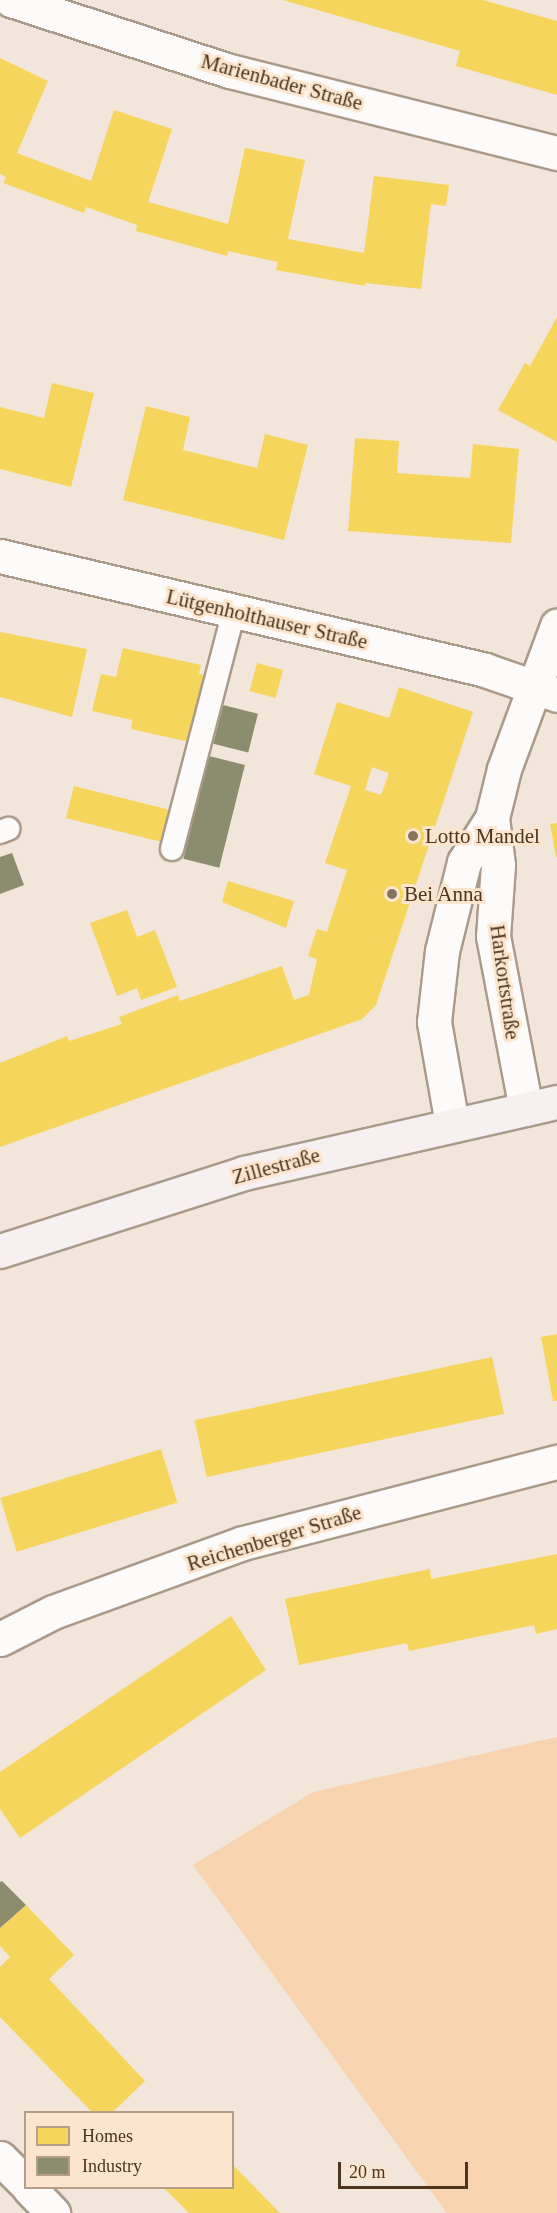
<!DOCTYPE html>
<html>
<head>
<meta charset="utf-8">
<style>
  body { margin:0 }
  #map { position:relative; width:557px; height:2213px; overflow:hidden; background:#f2e5da; font-family:"Times New Roman",serif }
  div>[style] { position:absolute }
  .green>* { inset:0; background:#f7d3b0 }
  .homes>* { inset:0; background:#f6d55c; transform-origin:0 0 }
  .industry>* { inset:0; background:#8c8c6e; transform-origin:0 0 }
  .roads { filter:drop-shadow(2px 0 #aa9a8a) drop-shadow(-2px 0 #aa9a8a) drop-shadow(0 2px #aa9a8a) drop-shadow(0 -2px #aa9a8a) }
  .lane>* { height:22px; margin:-11px; padding:0 11px; transform-origin:11px; border-radius:11px; background:#fdfbf9 }
  .street>* { height:33px; margin:-16.5px; padding:0 16.5px; transform-origin:16.5px; border-radius:16.5px; background:#fdfbf9 }
  .secondary>* { height:33px; margin:-16.5px; padding:0 16.5px; transform-origin:16.5px; border-radius:16.5px; background:#f7f0f0 }
  .dots>* { width:16px; height:16px; translate:-50% -50%; box-sizing:border-box; border:3px solid #fce5cf; border-radius:50% }
  span { translate:-50% -50%; white-space:nowrap; text-align:center; line-height:1.15; -webkit-text-stroke:6px #fce5cf; paint-order:stroke }
  .street-label { font-size:21px; color:#4b351e }
  .poi-label { font-size:21px; color:#4b351e }
  .left { translate:0 -50%; text-align:left }
  .legend { position:absolute; left:24px; top:2111px; width:210px; height:78px; box-sizing:border-box; background:#fce5cf; border:2px solid #b59f88; margin:0; padding:8px 10px; list-style:none; font-size:18px; color:#4b351e }
  .legend li { display:flex; align-items:center; gap:12px; height:30px }
  .legend b { width:30px; border:2px solid #b59f88 }
  .scale { position:absolute; left:338px; top:2162px; width:130px; height:27px; box-sizing:border-box; border:3px solid #4b351e; border-top:0; padding-left:8px; font-size:18px; line-height:21px; white-space:nowrap; color:#4b351e; -webkit-text-stroke:4px #fce5cf; paint-order:stroke }
</style>
</head>
<body>
<div id="map">
  <div class="green">
    <i style="clip-path:polygon(557px 1737px,557px 2213px,447px 2213px,193px 1865px,313px 1792px)"></i>
  </div>
  <div class="homes">
    <i style="clip-path:polygon(283px 0,483px 0,557px 21px,557px 95px,456px 66px,460px 51px)"></i>
    <i style="clip-path:polygon(0 58px,48px 81px,17px 153px,91px 181px,114px 110px,172px 129px,148px 202px,228px 224px,245px 148px,305px 160px,288px 239px,364px 253px,374px 176px,449px 185px,446px 206px,431px 204px,421px 289px,365px 283px,365px 286px,276px 270px,278px 262px,228px 251px,227px 256px,136px 231px,137px 225px,86px 207px,84px 213px,3px 183px,6px 177px,0 174px)"></i>
    <i style="clip-path:polygon(557px 317px,557px 442px,498px 410px,525px 363px,530px 366px)"></i>
    <i style="clip-path:polygon(52px 383px,94px 393px,71px 487px,0 469px,0 407px,44px 418px)"></i>
    <i style="clip-path:polygon(146px 406px,190px 417px,183px 450px,257px 468px,265px 434px,308px 445px,284px 540px,123px 500px)"></i>
    <i style="clip-path:polygon(355px 438px,399px 441px,397px 473px,470px 478px,473px 444px,519px 449px,511px 543px,348px 531px)"></i>
    <i style="clip-path:polygon(0 632px,87px 649px,72px 717px,0 697px)"></i>
    <i style="clip-path:polygon(123px 648px,201px 665px,199px 674px,209px 676px,194px 743px,131px 729px,132px 720px,92px 711px,101px 674px,116px 677px)"></i>
    <i style="left:257px;top:663px;width:27px;height:29px;rotate:15deg"></i>
    <i style="clip-path:polygon(evenodd,399px 687px,473px 712px,376px 1005px,362px 1019px,0 1147px,0 1063px,67px 1036px,69px 1041px,122px 1024px,119px 1017px,178px 995px,180px 1001px,282px 966px,294px 1000px,309px 995px,317px 959px,308px 956px,317px 929px,327px 932px,347px 870px,325px 863px,351px 786px,314px 774px,337px 702px,389px 718px,399px 687px,372px 767px,389px 773px,381px 795px,365px 790px,372px 767px)"></i>
    <i style="left:74px;top:786px;width:98px;height:33px;rotate:14deg"></i>
    <i style="clip-path:polygon(557px 823px,557px 857px,556px 857px,550px 824px)"></i>
    <i style="clip-path:polygon(228px 881px,294px 901px,286px 928px,222px 902px)"></i>
    <i style="clip-path:polygon(127px 910px,137px 937px,155px 930px,177px 987px,141px 1000px,137px 988px,117px 996px,90px 923px)"></i>
    <i style="clip-path:polygon(557px 1334px,557px 1401px,553px 1401px,541px 1337px)"></i>
    <i style="left:492px;top:1357px;width:58px;height:304px;rotate:78deg"></i>
    <i style="left:161px;top:1449px;width:56px;height:168px;rotate:73deg"></i>
    <i style="clip-path:polygon(557px 1554px,557px 1629px,536px 1634px,534px 1625px,409px 1651px,407px 1643px,299px 1665px,285px 1599px,430px 1569px,431px 1579px)"></i>
    <i style="clip-path:polygon(231px 1616px,266px 1670px,20px 1838px,0 1809px,0 1772px)"></i>
    <i style="clip-path:polygon(26px 1905px,74px 1955px,49px 1979px,145px 2081px,113px 2112px,92px 2112px,0 2017px,0 1967px,10px 1957px,0 1946px,0 1928px)"></i>
    <i style="clip-path:polygon(232px 2164px,280px 2213px,189px 2213px,164px 2188px,232px 2188px)"></i>
  </div>
  <div class="industry">
    <i style="left:223px;top:705px;width:36px;height:40px;rotate:14deg"></i>
    <i style="left:209px;top:756px;width:37px;height:106px;rotate:14deg"></i>
    <i style="clip-path:polygon(12px 853px,24px 885px,0 894px,0 857px)"></i>
    <i style="clip-path:polygon(2px 1881px,26px 1905px,0 1928px,0 1882px)"></i>
  </div>
  <div class="roads">
    <div class="lane">
      <i style="left:0;top:832px;width:9px;rotate:-21deg"></i>
      <i style="left:172px;top:849px;width:246px;rotate:-75.4deg"></i>
    </div>
    <div class="street">
      <i style="left:11px;top:0;width:230px;rotate:18deg"></i>
      <i style="left:230px;top:71px;width:337px;rotate:14.1deg"></i>
      <i style="left:0;top:556px;width:498px;rotate:13.2deg"></i>
      <i style="left:485px;top:670px;width:76px;rotate:19.1deg"></i>
      <i style="left:492px;top:818px;width:47px;rotate:82.7deg"></i>
      <i style="left:498px;top:865px;width:71px;rotate:94deg"></i>
      <i style="left:493px;top:936px;width:176px;rotate:79.2deg"></i>
      <i style="left:452px;top:1124px;width:104px;rotate:-100deg"></i>
      <i style="left:434px;top:1022px;width:71px;rotate:-83.6deg"></i>
      <i style="left:442px;top:951px;width:92px;rotate:-76.1deg"></i>
      <i style="left:464px;top:862px;width:52px;rotate:-57.5deg"></i>
      <i style="left:492px;top:818px;width:50px;rotate:-76.2deg"></i>
      <i style="left:504px;top:769px;width:153px;rotate:-69.7deg"></i>
      <i style="left:0;top:1639px;width:59px;rotate:-27deg"></i>
      <i style="left:53px;top:1612px;width:202px;rotate:-20deg"></i>
      <i style="left:243px;top:1543px;width:324px;rotate:-14.5deg"></i>
      <i style="left:0;top:2158px;width:37px;rotate:45deg"></i>
      <i style="left:29px;top:2188px;width:35px;rotate:46deg"></i>
    </div>
    <div class="secondary">
      <i style="left:0;top:1251px;width:256px;rotate:-17.7deg"></i>
      <i style="left:244px;top:1173px;width:321px;rotate:-12.8deg"></i>
    </div>
  </div>
  <div class="dots">
    <i style="left:413px;top:836px;background:#857360"></i>
    <i style="left:392px;top:894px;background:#857360"></i>
  </div>
  <div class="street-label">
    <span style="left:282px;top:82px;rotate:15deg">Marienbader Straße</span>
    <span style="left:267px;top:619px;rotate:13deg">Lütgenholthauser Straße</span>
    <span style="left:505px;top:982px;rotate:82deg">Harkortstraße</span>
    <span style="left:276px;top:1166px;rotate:-15deg">Zillestraße</span>
    <span style="left:274px;top:1538px;rotate:-17deg">Reichenberger Straße</span>
  </div>
  <div class="poi-label">
    <span class="left" style="left:425px;top:836px">Lotto Mandel</span>
    <span class="left" style="left:404px;top:894px">Bei Anna</span>
  </div>
  <ul class="legend">
  <li><b style="height:16px;background:#f6d55c"></b>Homes</li>
  <li><b style="height:16px;background:#8c8c6e"></b>Industry</li>
  </ul>
  <div class="scale">20 m</div>
</div>
</body>
</html>
